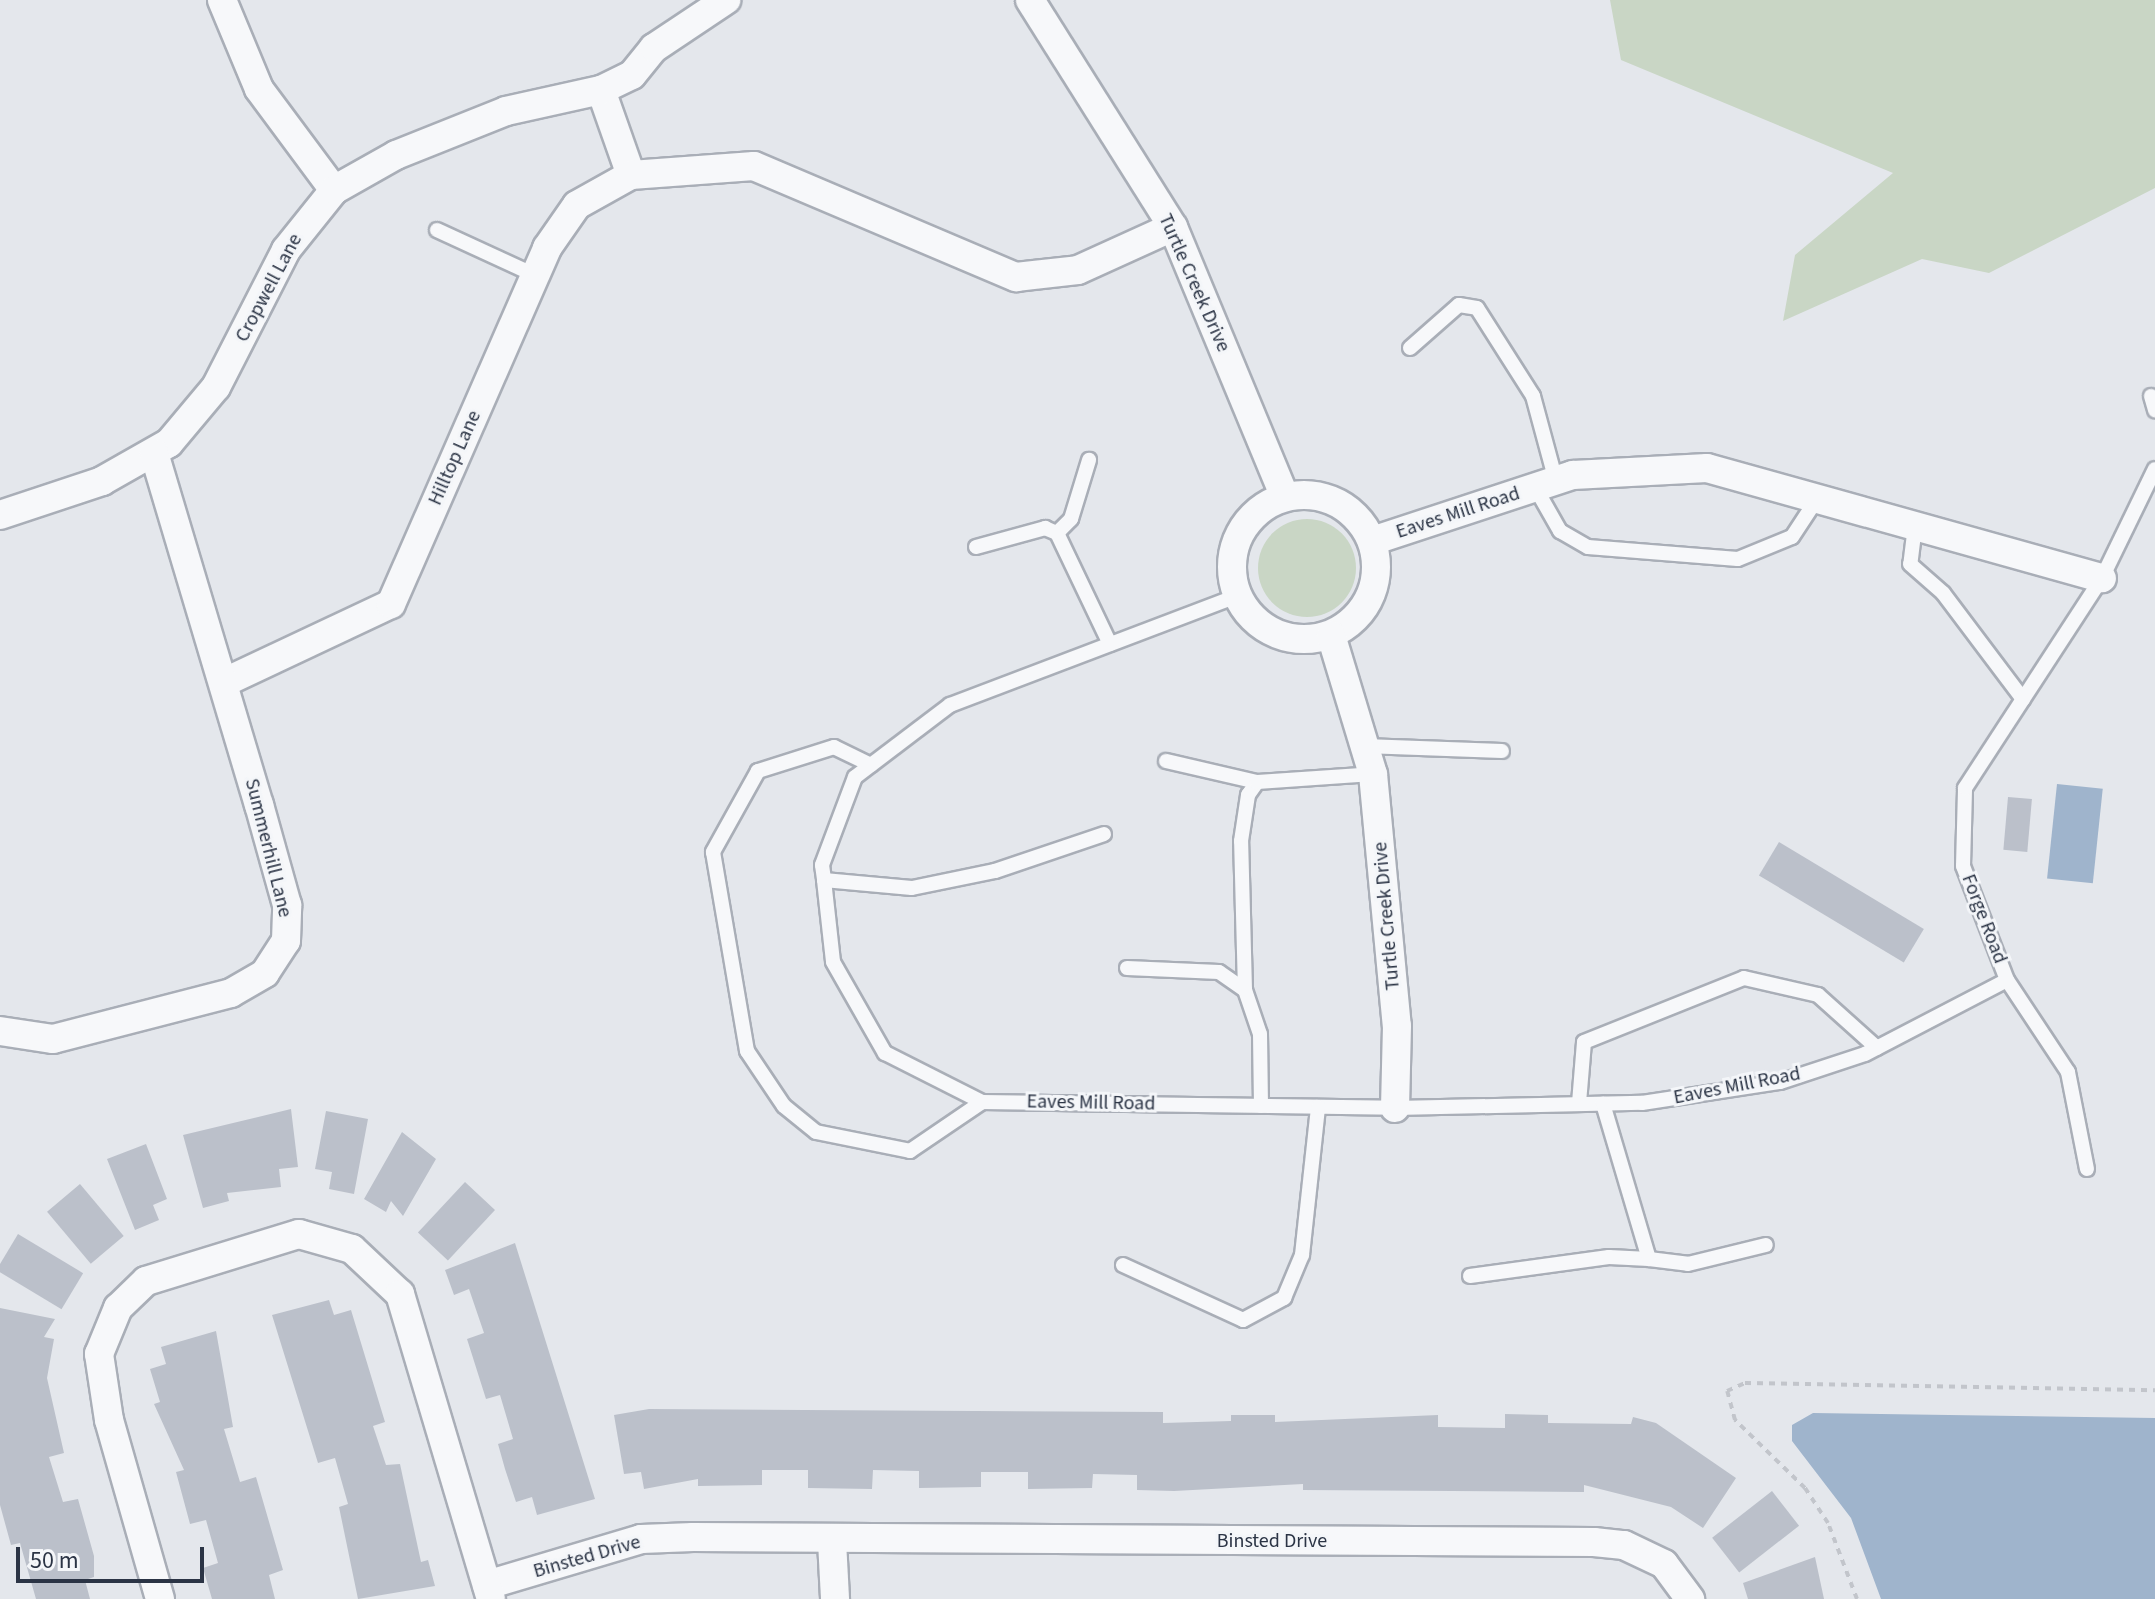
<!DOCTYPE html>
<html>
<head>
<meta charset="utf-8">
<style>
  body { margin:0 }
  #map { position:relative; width:2155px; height:1599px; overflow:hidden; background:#e4e7ec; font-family:"Source Sans 3",sans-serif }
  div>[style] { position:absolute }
  .green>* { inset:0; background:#c9d6c5 }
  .round { border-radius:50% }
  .water>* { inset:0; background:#9fb4cc; transform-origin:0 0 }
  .building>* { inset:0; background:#bbc0ca; transform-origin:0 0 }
  .path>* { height:4px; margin-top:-2px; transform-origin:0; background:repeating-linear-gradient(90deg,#c2c5cb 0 6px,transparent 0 12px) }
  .roads { filter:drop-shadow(2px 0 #a9aeb7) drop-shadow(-2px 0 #a9aeb7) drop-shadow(0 2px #a9aeb7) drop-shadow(0 -2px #a9aeb7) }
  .lane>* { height:14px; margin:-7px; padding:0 7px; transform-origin:7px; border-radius:7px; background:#f7f8fa }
  .street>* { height:28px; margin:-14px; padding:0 14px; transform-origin:14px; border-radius:14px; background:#f7f8fa }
  .street>.ring { margin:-14px; padding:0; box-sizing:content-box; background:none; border:28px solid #f7f8fa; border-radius:50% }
  span { translate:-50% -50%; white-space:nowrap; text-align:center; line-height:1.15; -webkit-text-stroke:6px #f4f6f9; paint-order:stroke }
  .street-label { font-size:20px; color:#2b3445 }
  .scale { position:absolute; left:16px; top:1547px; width:188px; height:36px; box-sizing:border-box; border:4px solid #2b3445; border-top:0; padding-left:10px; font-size:24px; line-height:28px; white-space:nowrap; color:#2b3445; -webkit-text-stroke:6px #f4f6f9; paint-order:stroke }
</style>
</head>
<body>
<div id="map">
  <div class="green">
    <i style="clip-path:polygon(1610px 0,2155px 0,2155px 188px,1989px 273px,1922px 259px,1783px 321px,1795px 255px,1893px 173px,1621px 60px)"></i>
    <i class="round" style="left:1258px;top:519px;width:98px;height:98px"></i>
  </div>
  <div class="water">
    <i style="left:2057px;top:784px;width:46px;height:95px;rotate:6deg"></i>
    <i style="clip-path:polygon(1813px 1413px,2155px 1418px,2155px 1599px,1881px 1599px,1851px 1518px,1792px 1441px,1792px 1425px)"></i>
  </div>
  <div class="building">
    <i style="left:2008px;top:797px;width:24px;height:53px;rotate:5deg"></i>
    <i style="left:1779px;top:842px;width:169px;height:39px;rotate:31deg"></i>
    <i style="clip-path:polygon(291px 1109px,298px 1167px,279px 1169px,281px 1187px,227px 1193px,229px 1201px,203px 1208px,183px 1135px)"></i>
    <i style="clip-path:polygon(326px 1111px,368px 1119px,354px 1194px,329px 1189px,332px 1172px,315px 1169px)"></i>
    <i style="clip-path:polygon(402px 1132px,436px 1159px,403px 1216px,391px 1201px,386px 1212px,364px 1199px)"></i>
    <i style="clip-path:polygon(146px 1144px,167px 1199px,153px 1205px,159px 1220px,135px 1230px,107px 1159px)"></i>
    <i style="left:465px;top:1182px;width:41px;height:69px;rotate:43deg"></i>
    <i style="left:80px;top:1184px;width:68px;height:43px;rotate:50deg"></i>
    <i style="left:18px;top:1234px;width:76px;height:42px;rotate:31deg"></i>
    <i style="clip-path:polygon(515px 1243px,595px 1499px,537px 1515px,532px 1497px,516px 1502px,505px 1469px,498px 1444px,513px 1439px,500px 1395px,486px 1399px,467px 1339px,484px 1333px,469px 1289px,454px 1295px,445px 1270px)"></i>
    <i style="clip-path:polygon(329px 1300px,334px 1315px,351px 1310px,385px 1422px,373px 1426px,386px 1465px,400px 1464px,421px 1562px,428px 1560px,435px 1586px,358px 1599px,339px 1507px,348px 1504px,335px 1458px,318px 1463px,272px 1315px)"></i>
    <i style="clip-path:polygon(0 1308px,55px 1319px,44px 1337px,54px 1339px,47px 1378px,64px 1453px,49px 1457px,63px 1502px,78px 1499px,94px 1556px,94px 1577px,85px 1580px,90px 1599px,36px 1599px,20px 1543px,11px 1545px,0 1505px)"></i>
    <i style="clip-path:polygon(216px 1331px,233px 1427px,224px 1429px,240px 1482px,256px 1477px,283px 1570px,269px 1575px,275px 1599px,212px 1599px,203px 1568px,218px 1563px,206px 1520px,190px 1524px,176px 1472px,184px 1470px,154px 1404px,160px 1402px,150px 1369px,166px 1364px,161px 1347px)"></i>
    <i style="clip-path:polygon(649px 1409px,1163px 1412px,1163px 1423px,1231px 1421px,1231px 1415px,1275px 1415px,1275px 1422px,1438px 1415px,1438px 1427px,1505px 1428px,1505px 1414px,1548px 1415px,1548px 1423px,1631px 1424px,1633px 1417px,1656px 1423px,1736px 1478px,1703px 1528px,1671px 1507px,1584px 1485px,1584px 1492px,1303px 1490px,1303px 1484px,1174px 1491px,1137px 1490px,1137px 1475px,1093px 1474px,1092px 1488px,1028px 1489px,1028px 1472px,981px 1472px,981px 1487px,919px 1488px,919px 1471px,873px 1470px,872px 1489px,808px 1488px,808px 1470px,762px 1470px,762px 1485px,698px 1486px,698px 1479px,644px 1489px,641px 1472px,624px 1474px,614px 1415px)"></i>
    <i style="left:1772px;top:1491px;width:44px;height:76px;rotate:52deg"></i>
    <i style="clip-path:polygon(1815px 1557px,1824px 1599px,1748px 1599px,1743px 1583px)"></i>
  </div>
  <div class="path">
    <i style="left:1857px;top:1599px;width:81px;rotate:-110.9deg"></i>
    <i style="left:1828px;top:1523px;width:42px;rotate:-123.3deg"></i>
    <i style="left:1805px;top:1488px;width:98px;rotate:-135.8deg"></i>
    <i style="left:1735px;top:1420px;width:30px;rotate:-105deg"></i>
    <i style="left:1727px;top:1391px;width:20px;rotate:-24deg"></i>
    <i style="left:1745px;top:1383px;width:410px;rotate:1deg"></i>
  </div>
  <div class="roads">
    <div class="lane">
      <i style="left:437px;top:230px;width:108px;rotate:24.7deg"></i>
      <i style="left:1410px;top:348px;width:65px;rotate:-41.3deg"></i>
      <i style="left:1459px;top:305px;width:18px;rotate:9deg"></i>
      <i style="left:1477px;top:308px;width:104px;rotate:57.5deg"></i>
      <i style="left:1533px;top:396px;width:88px;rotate:74.9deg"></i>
      <i style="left:2151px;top:396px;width:15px;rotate:74deg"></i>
      <i style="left:1535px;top:487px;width:51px;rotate:60.4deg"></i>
      <i style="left:1560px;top:531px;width:32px;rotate:30deg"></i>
      <i style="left:1588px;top:547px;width:150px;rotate:4.6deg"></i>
      <i style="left:1738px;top:559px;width:58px;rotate:-22.2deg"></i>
      <i style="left:1792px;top:537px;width:45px;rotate:-56.7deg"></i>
      <i style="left:1915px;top:526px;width:38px;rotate:97deg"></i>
      <i style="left:1910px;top:564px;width:44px;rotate:41.3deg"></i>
      <i style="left:1943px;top:593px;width:133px;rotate:53deg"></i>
      <i style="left:1057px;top:533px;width:20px;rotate:-45deg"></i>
      <i style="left:1071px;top:519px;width:62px;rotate:-73deg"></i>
      <i style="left:976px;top:547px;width:72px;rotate:-15.4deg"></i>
      <i style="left:1045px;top:528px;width:13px;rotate:23deg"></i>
      <i style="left:1057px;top:533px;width:123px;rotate:64.5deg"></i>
      <i style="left:1237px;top:596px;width:307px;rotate:159.2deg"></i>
      <i style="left:950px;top:705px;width:119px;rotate:142.8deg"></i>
      <i style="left:855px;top:777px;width:94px;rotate:110.6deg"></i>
      <i style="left:822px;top:865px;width:15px;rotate:82deg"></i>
      <i style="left:824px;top:880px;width:82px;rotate:83.7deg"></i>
      <i style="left:833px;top:962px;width:105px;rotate:60.3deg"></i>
      <i style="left:885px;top:1053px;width:109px;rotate:26.8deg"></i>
      <i style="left:982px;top:1102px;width:413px;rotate:0.8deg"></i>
      <i style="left:1395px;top:1108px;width:247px;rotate:-1.2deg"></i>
      <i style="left:1642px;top:1103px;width:140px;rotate:-8.7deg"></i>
      <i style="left:1780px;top:1082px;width:89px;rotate:-18.2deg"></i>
      <i style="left:1865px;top:1054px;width:160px;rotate:-27.5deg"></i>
      <i style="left:1364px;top:746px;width:138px;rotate:2.1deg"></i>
      <i style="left:1166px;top:761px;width:93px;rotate:13deg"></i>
      <i style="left:871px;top:765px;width:41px;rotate:-154.1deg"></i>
      <i style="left:834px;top:747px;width:80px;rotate:162.5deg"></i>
      <i style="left:758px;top:771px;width:93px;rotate:119.1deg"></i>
      <i style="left:713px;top:852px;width:202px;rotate:80.3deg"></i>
      <i style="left:747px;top:1051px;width:66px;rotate:56.1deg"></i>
      <i style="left:784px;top:1106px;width:41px;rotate:39.1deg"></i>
      <i style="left:816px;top:1132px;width:96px;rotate:11.4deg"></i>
      <i style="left:910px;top:1151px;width:87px;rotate:-34.2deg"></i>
      <i style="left:824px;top:880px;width:88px;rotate:5.2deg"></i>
      <i style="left:912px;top:888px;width:85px;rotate:-11.6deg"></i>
      <i style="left:995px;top:871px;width:115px;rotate:-18.7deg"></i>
      <i style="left:1127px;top:968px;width:92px;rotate:2.5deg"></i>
      <i style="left:1219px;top:972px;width:32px;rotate:35deg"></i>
      <i style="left:1245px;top:990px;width:46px;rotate:71.2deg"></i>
      <i style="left:1260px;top:1034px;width:72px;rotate:89.2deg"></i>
      <i style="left:1245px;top:990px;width:149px;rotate:-91.5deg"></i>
      <i style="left:1241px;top:841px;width:47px;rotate:-81.3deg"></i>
      <i style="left:1248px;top:795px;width:16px;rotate:-55deg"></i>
      <i style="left:1257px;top:782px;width:116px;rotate:-3.9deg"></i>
      <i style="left:1579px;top:1103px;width:61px;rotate:-85.3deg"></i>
      <i style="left:1584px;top:1042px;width:172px;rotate:-21.8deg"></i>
      <i style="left:1744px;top:978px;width:76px;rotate:12.9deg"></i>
      <i style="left:1818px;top:995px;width:79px;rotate:41.9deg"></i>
      <i style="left:2087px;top:1169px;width:99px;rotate:-101.1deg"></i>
      <i style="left:2068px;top:1072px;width:110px;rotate:-123.5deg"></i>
      <i style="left:2007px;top:980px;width:122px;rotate:-111.1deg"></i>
      <i style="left:1963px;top:866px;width:78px;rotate:-88.5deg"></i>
      <i style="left:1965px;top:788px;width:251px;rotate:-56.9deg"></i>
      <i style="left:2102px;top:578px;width:121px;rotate:-64.1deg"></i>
      <i style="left:1649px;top:1259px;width:39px;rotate:7deg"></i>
      <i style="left:1688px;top:1264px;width:80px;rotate:-13.7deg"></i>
      <i style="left:1123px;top:1265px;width:132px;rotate:24.6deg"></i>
      <i style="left:1243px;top:1320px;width:47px;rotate:-28.2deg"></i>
      <i style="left:1284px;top:1298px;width:47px;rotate:-67.3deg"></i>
      <i style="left:1302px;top:1255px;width:149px;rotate:-83.8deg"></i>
      <i style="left:1470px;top:1276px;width:140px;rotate:-7.8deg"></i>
      <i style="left:1609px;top:1257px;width:40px;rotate:2.9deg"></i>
      <i style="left:1649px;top:1259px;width:162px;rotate:-106.5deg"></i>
    </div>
    <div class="street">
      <i style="left:222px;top:0;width:96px;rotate:67.4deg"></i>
      <i style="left:259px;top:89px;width:126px;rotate:53.4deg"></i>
      <i style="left:1030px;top:0;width:268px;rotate:57.8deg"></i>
      <i style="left:1173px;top:227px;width:292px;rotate:67.5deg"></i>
      <i style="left:601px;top:90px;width:90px;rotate:70.6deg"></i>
      <i class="ring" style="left:1232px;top:495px;width:116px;height:116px"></i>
      <i style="left:0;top:515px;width:108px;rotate:-18.4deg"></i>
      <i style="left:102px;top:481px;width:77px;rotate:-29.6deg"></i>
      <i style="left:169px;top:443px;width:73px;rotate:-50deg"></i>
      <i style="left:216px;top:387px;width:154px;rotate:-62.9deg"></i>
      <i style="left:286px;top:250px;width:77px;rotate:-51.3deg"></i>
      <i style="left:334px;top:190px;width:71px;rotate:-29.4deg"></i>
      <i style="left:396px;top:155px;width:118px;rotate:-21.8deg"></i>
      <i style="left:506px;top:111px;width:97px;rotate:-12.5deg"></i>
      <i style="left:601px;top:90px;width:34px;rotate:-26deg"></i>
      <i style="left:632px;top:75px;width:35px;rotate:-51deg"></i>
      <i style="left:654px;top:48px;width:87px;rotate:-33.7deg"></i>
      <i style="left:1372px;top:541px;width:212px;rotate:-18.2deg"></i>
      <i style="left:1573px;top:475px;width:134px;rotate:-3deg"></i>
      <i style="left:1707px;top:468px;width:410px;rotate:15.6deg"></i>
      <i style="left:1331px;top:635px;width:145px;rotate:73.2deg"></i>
      <i style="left:1373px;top:774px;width:253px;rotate:84.6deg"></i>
      <i style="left:1397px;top:1026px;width:82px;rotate:91.4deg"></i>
      <i style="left:225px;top:682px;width:183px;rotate:-25.2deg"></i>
      <i style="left:391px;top:604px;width:389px;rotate:-66.3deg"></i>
      <i style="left:547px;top:248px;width:52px;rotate:-55.1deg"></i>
      <i style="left:577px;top:205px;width:62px;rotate:-29.1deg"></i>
      <i style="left:631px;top:175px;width:123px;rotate:-4.2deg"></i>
      <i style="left:754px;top:166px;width:285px;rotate:23deg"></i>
      <i style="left:1016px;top:277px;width:62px;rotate:-6.4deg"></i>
      <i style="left:1078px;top:270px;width:104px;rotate:-24.4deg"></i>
      <i style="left:0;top:1031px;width:54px;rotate:8.6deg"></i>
      <i style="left:53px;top:1039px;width:184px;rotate:-14.5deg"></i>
      <i style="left:231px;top:993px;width:39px;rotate:-30deg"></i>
      <i style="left:265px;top:973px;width:38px;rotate:-57deg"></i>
      <i style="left:286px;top:941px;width:36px;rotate:-88deg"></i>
      <i style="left:287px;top:905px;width:104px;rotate:-105.6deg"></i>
      <i style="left:259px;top:805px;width:367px;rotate:-106.6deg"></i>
      <i style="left:832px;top:1541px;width:58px;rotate:87deg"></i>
      <i style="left:487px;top:1585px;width:161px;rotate:-16.6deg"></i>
      <i style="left:641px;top:1539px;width:52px;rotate:-2.2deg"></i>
      <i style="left:693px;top:1537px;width:901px;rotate:0.32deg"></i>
      <i style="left:1594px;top:1542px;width:30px;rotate:6deg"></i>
      <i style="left:1624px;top:1545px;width:44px;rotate:25.4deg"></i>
      <i style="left:1664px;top:1564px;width:44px;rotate:53.4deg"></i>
      <i style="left:160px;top:1599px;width:186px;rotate:-105.9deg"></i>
      <i style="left:109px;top:1420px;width:67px;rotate:-98.6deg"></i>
      <i style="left:99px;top:1354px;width:50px;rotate:-67.6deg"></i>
      <i style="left:118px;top:1308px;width:39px;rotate:-44deg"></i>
      <i style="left:146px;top:1281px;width:160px;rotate:-17.1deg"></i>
      <i style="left:299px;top:1234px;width:55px;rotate:15.8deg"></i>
      <i style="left:352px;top:1249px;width:66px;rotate:43.2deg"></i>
      <i style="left:400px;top:1294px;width:318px;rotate:73.4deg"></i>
    </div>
  </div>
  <div class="street-label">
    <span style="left:1194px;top:283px;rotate:66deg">Turtle Creek Drive</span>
    <span style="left:269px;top:288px;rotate:-62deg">Cropwell Lane</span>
    <span style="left:455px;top:458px;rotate:-66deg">Hilltop Lane</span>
    <span style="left:1458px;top:513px;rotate:-18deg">Eaves Mill Road</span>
    <span style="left:268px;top:848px;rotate:76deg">Summerhill Lane</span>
    <span style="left:1387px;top:916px;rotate:-95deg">Turtle Creek Drive</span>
    <span style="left:1984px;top:919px;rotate:69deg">Forge Road</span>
    <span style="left:1737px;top:1086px;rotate:-11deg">Eaves Mill Road</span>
    <span style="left:1091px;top:1103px;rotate:1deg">Eaves Mill Road</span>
    <span style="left:1272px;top:1541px">Binsted Drive</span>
    <span style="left:587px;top:1557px;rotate:-16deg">Binsted Drive</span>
  </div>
  <div class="scale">50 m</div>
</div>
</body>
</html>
